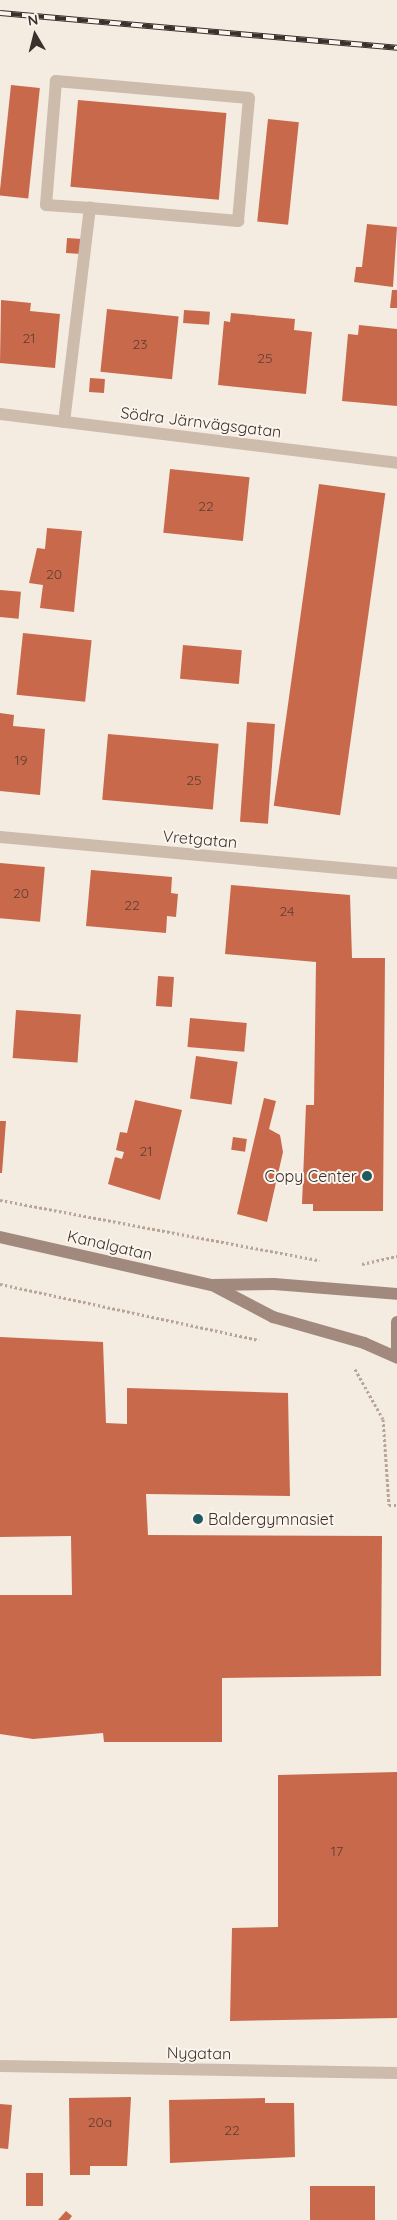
<!DOCTYPE html>
<html>
<head>
<meta charset="utf-8">
<style>
  body { margin:0 }
  #map { position:relative; width:397px; height:2220px; overflow:hidden; background:#f4ebe1; font-family:Quicksand,sans-serif }
  div>[style] { position:absolute }
  .building>* { inset:0; background:#c8694b; transform-origin:0 0 }
  .path>* { height:3px; margin-top:-1.5px; transform-origin:0; background:repeating-linear-gradient(90deg,#b9a596 0 2.5px,transparent 0 5px) }
  .lane>* { height:12px; margin:-6px; padding:0 6px; transform-origin:6px; border-radius:6px; background:#cdbbac }
  .street>* { height:12px; margin:-6px; padding:0 6px; transform-origin:6px; border-radius:6px; background:#cdbbac }
  .secondary>* { height:12px; margin:-6px; padding:0 6px; transform-origin:6px; border-radius:6px; background:#a18a7d }
  .rail>* { height:5.5px; margin-top:-2.75px; transform-origin:0; background:repeating-linear-gradient(90deg,#fbf5ee 0 11px,#3b302b 0 22px); box-sizing:border-box; border-block:1px solid #3b302b }
  .dots>* { width:14px; height:14px; translate:-50% -50%; box-sizing:border-box; border:2px solid #fbf5ee; border-radius:50% }
  span { translate:-50% -50%; white-space:nowrap; text-align:center; line-height:1.15; -webkit-text-stroke:4px #fbf5ee; paint-order:stroke }
  .number-label { font-size:14px; color:#5e3e33 }
  .number-label span { -webkit-text-stroke-width:0 }
  .street-label { font-size:16px; color:#3b302b }
  .poi-label { font-size:16px; color:#3b302b }
  .right { translate:-100% -50%; text-align:right }
  .left { translate:0 -50%; text-align:left }
  .north { position:absolute; left:10px; top:10px; width:50px; height:50px; -webkit-text-stroke:4px #fbf5ee; paint-order:stroke; rotate:352deg; font-size:14px; font-weight:700; line-height:20px; text-align:center; color:#3b302b }
  .north::after { content:''; display:block; margin:auto; width:18px; height:22px; background:#3b302b; clip-path:polygon(50% 0,100% 100%,50% 72%,0 100%) }
</style>
</head>
<body>
<div id="map">
  <div class="building">
    <i style="left:11px;top:85px;width:29px;height:111px;rotate:6deg"></i>
    <i style="left:78px;top:100px;width:149px;height:87px;rotate:5deg"></i>
    <i style="left:268px;top:119px;width:31px;height:103px;rotate:6deg"></i>
    <i style="clip-path:polygon(367px 224px,397px 227px,393px 287px,354px 282px,356px 267px,362px 267px)"></i>
    <i style="left:67px;top:238px;width:15px;height:15px;rotate:4deg"></i>
    <i style="clip-path:polygon(392px 290px,397px 290px,397px 308px,390px 308px)"></i>
    <i style="clip-path:polygon(1px 300px,31px 303px,30px 311px,60px 314px,55px 368px,0 363px)"></i>
    <i style="left:107px;top:309px;width:72px;height:63px;rotate:6deg"></i>
    <i style="left:184px;top:310px;width:26px;height:13px;rotate:4deg"></i>
    <i style="clip-path:polygon(231px 313px,295px 319px,294px 330px,312px 332px,306px 394px,218px 385px,224px 321px,230px 322px)"></i>
    <i style="clip-path:polygon(359px 325px,397px 329px,397px 406px,342px 401px,348px 334px,358px 335px)"></i>
    <i style="left:90px;top:378px;width:15px;height:14px;rotate:4deg"></i>
    <i style="left:170px;top:469px;width:80px;height:64px;rotate:6deg"></i>
    <i style="left:319px;top:484px;width:67px;height:325px;rotate:8deg"></i>
    <i style="clip-path:polygon(47px 528px,82px 531px,74px 612px,40px 608px,43px 585px,29px 583px,37px 548px,45px 549px)"></i>
    <i style="left:0;top:590px;width:21px;height:27px;rotate:5deg"></i>
    <i style="left:23px;top:633px;width:69px;height:62px;rotate:6deg"></i>
    <i style="left:183px;top:645px;width:59px;height:34px;rotate:5deg"></i>
    <i style="clip-path:polygon(0 713px,14px 715px,13px 726px,45px 729px,40px 795px,0 791px)"></i>
    <i style="left:247px;top:722px;width:28px;height:100px;rotate:4deg"></i>
    <i style="left:108px;top:734px;width:111px;height:66px;rotate:5deg"></i>
    <i style="left:0;top:863px;width:45px;height:55px;rotate:5deg"></i>
    <i style="clip-path:polygon(91px 870px,172px 877px,171px 893px,178px 894px,176px 917px,167px 916px,166px 933px,86px 926px)"></i>
    <i style="clip-path:polygon(231px 885px,350px 895px,352px 958px,385px 958px,383px 1211px,313px 1211px,313px 1204px,302px 1204px,306px 1105px,314px 1105px,316px 962px,225px 954px)"></i>
    <i style="left:158px;top:976px;width:16px;height:30px;rotate:4deg"></i>
    <i style="left:16px;top:1010px;width:65px;height:48px;rotate:4deg"></i>
    <i style="left:190px;top:1018px;width:57px;height:29px;rotate:5deg"></i>
    <i style="left:196px;top:1056px;width:42px;height:43px;rotate:8deg"></i>
    <i style="clip-path:polygon(264px 1098px,276px 1101px,269px 1129px,280px 1135px,283px 1152px,267px 1222px,237px 1214px)"></i>
    <i style="clip-path:polygon(135px 1100px,182px 1110px,160px 1200px,108px 1184px,115px 1157px,122px 1159px,124px 1152px,116px 1150px,120px 1132px,127px 1133px)"></i>
    <i style="clip-path:polygon(0 1121px,6px 1121px,2px 1173px,0 1173px)"></i>
    <i style="left:233px;top:1137px;width:14px;height:13px;rotate:8deg"></i>
    <i style="clip-path:polygon(0 1337px,103px 1342px,106px 1423px,127px 1424px,127px 1388px,288px 1393px,290px 1496px,146px 1494px,148px 1535px,382px 1536px,381px 1676px,222px 1678px,222px 1742px,104px 1742px,103px 1733px,33px 1739px,0 1734px,0 1595px,72px 1595px,71px 1536px,0 1537px)"></i>
    <i style="clip-path:polygon(397px 1772px,397px 2018px,230px 2021px,232px 1928px,278px 1927px,278px 1775px)"></i>
    <i style="clip-path:polygon(131px 2097px,127px 2166px,90px 2166px,90px 2175px,70px 2175px,69px 2098px)"></i>
    <i style="clip-path:polygon(265px 2098px,265px 2103px,294px 2103px,295px 2157px,170px 2163px,169px 2100px)"></i>
    <i style="left:0;top:2104px;width:12px;height:44px;rotate:5deg"></i>
    <i style="left:26px;top:2173px;width:17px;height:33px"></i>
    <i style="left:310px;top:2186px;width:65px;height:34px"></i>
    <i style="clip-path:polygon(66px 2211px,72px 2216px,69px 2220px,58px 2220px)"></i>
  </div>
  <div class="path">
    <i style="left:0;top:1200px;width:325px;rotate:10.7deg"></i>
    <i style="left:362px;top:1264px;width:36px;rotate:-13deg"></i>
    <i style="left:0;top:1284px;width:265px;rotate:12.2deg"></i>
    <i style="left:355px;top:1369px;width:57px;rotate:60.8deg"></i>
    <i style="left:383px;top:1419px;width:86px;rotate:86deg"></i>
    <i style="left:389px;top:1505px;width:8px"></i>
  </div>
  <div class="lane">
    <i style="left:64px;top:422px;width:216px;rotate:-83.1deg"></i>
    <i style="left:90px;top:208px;width:149px;rotate:5deg"></i>
    <i style="left:238px;top:221px;width:123px;rotate:-84.9deg"></i>
    <i style="left:249px;top:98px;width:194px;rotate:-175deg"></i>
    <i style="left:56px;top:81px;width:124px;rotate:94.6deg"></i>
    <i style="left:46px;top:205px;width:44px;rotate:3.9deg"></i>
  </div>
  <div class="street">
    <i style="left:0;top:414px;width:400px;rotate:7deg"></i>
    <i style="left:0;top:837px;width:399px;rotate:5.2deg"></i>
    <i style="left:0;top:2066px;width:397px;rotate:1deg"></i>
  </div>
  <div class="secondary">
    <i style="left:0;top:1237px;width:217px;rotate:12.8deg"></i>
    <i style="left:212px;top:1285px;width:62px;rotate:-0.9deg"></i>
    <i style="left:274px;top:1284px;width:123px;rotate:4.6deg"></i>
    <i style="left:214px;top:1286px;width:67px;rotate:27.7deg"></i>
    <i style="left:273px;top:1317px;width:95px;rotate:15.9deg"></i>
    <i style="left:364px;top:1343px;width:36px;rotate:24deg"></i>
    <i style="left:397px;top:1322px;width:35px;rotate:90deg"></i>
  </div>
  <div class="rail">
    <i style="left:0;top:13px;width:399px;rotate:5deg"></i>
  </div>
  <div class="dots">
    <i style="left:367px;top:1176px;background:#1f5a5e"></i>
    <i style="left:198px;top:1519px;background:#1f5a5e"></i>
  </div>
  <div class="number-label">
    <span style="left:29px;top:338px">21</span>
    <span style="left:140px;top:344px">23</span>
    <span style="left:265px;top:358px">25</span>
    <span style="left:206px;top:506px">22</span>
    <span style="left:54px;top:574px">20</span>
    <span style="left:21px;top:760px">19</span>
    <span style="left:194px;top:780px">25</span>
    <span style="left:21px;top:893px">20</span>
    <span style="left:132px;top:905px">22</span>
    <span style="left:287px;top:911px">24</span>
    <span style="left:146px;top:1151px">21</span>
    <span style="left:337px;top:1851px">17</span>
    <span style="left:100px;top:2122px">20a</span>
    <span style="left:232px;top:2130px">22</span>
  </div>
  <div class="street-label">
    <span style="left:201px;top:422px;rotate:7deg">Södra Järnvägsgatan</span>
    <span style="left:200px;top:839px;rotate:5deg">Vretgatan</span>
    <span style="left:110px;top:1245px;rotate:13deg">Kanalgatan</span>
    <span style="left:199px;top:2053px;rotate:1deg">Nygatan</span>
  </div>
  <div class="poi-label">
    <span class="right" style="left:357px;top:1176px">Copy Center</span>
    <span class="left" style="left:208px;top:1519px">Baldergymnasiet</span>
  </div>
  <div class="north">N</div>
</div>
</body>
</html>
